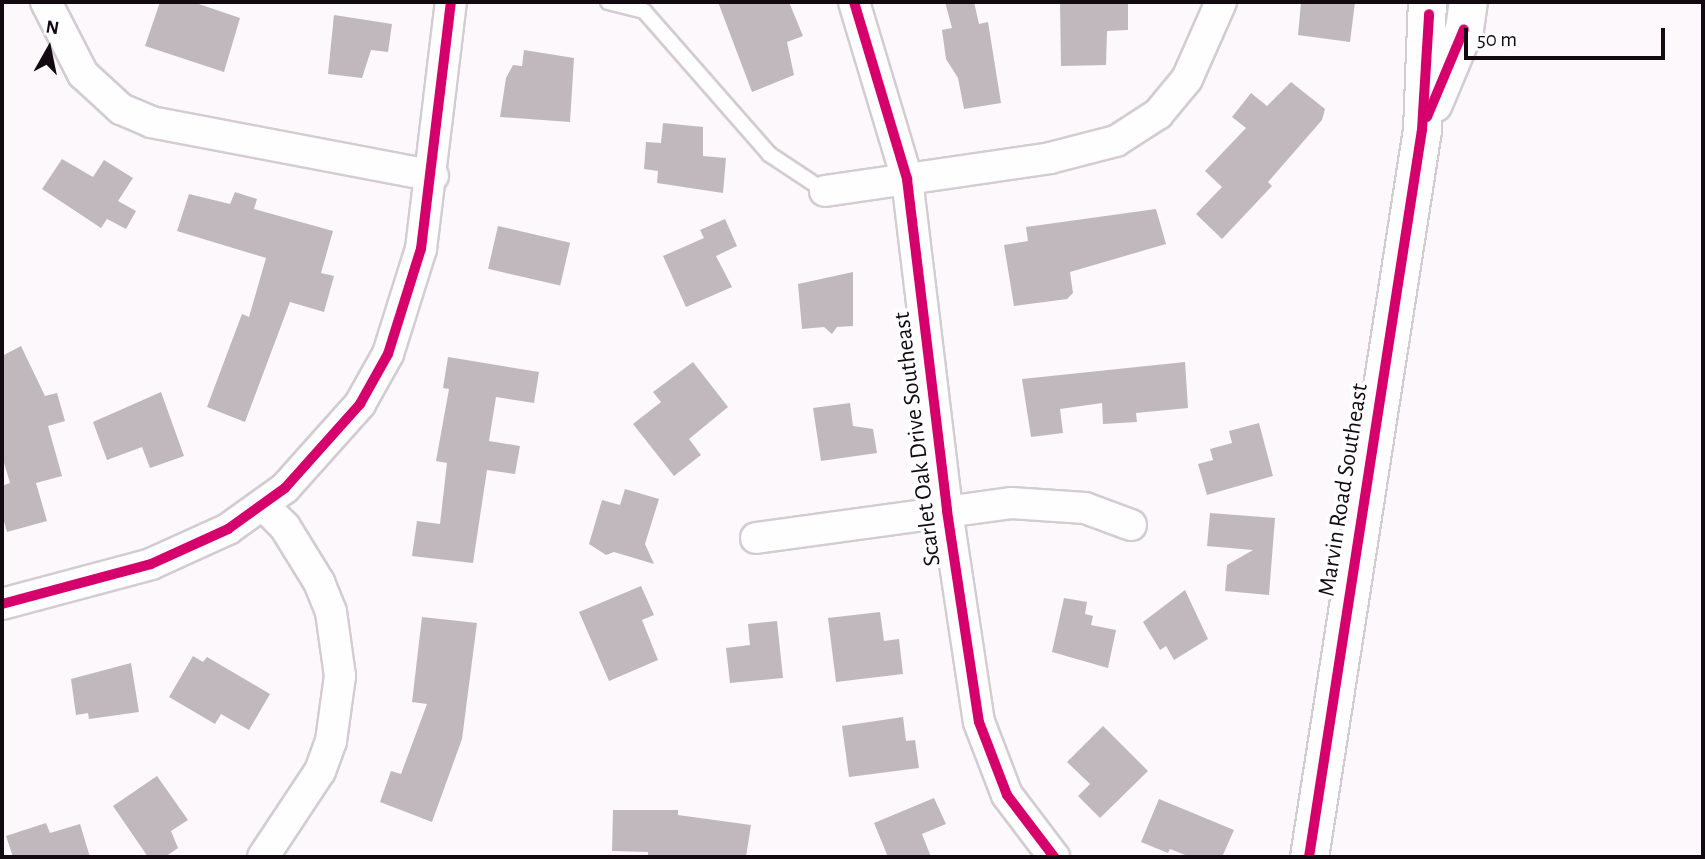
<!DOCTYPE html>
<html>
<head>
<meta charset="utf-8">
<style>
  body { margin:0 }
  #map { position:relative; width:1705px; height:859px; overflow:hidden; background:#fcf8fb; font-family:"Alegreya Sans",sans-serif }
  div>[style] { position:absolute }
  .building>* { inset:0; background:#c0b8bd; transform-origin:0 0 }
  .roads { filter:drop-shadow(2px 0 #d3ccd1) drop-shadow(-2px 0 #d3ccd1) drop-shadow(0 2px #d3ccd1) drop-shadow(0 -2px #d3ccd1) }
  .service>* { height:14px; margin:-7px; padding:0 7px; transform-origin:7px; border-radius:7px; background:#fffefe }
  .minor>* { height:30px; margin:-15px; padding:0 15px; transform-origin:15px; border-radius:15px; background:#fffefe }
  .tertiary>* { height:37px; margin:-18.5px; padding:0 18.5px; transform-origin:18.5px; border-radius:18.5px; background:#fffefe }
  .cycleway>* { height:10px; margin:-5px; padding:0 5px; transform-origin:5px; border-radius:5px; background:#d6006c }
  span { translate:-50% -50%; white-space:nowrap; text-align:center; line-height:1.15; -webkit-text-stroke:7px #fff; paint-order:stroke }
  .street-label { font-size:24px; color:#130911 }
  .frame { position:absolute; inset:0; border:4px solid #130911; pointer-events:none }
  .north { position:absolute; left:14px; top:14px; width:70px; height:70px; -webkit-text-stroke:5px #fff; paint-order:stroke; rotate:9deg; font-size:19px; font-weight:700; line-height:28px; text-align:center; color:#130911 }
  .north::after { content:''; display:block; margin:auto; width:24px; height:32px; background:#130911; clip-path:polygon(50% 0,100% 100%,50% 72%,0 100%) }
  .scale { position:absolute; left:1464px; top:28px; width:201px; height:32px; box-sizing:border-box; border:4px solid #130911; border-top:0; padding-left:9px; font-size:21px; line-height:24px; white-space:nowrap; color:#130911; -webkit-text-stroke:5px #fff; paint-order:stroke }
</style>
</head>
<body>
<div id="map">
  <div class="building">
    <i style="clip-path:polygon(160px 2px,193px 2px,240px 18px,224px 72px,145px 46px)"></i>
    <i style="clip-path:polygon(718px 2px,789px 2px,803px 36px,787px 42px,794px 75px,752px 92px)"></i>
    <i style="clip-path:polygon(945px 2px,974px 2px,979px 24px,988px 22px,1001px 103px,964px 109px,958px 78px,946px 59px,942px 30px,952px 28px)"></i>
    <i style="clip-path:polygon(1060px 2px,1128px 2px,1128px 30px,1107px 31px,1106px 65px,1061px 66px)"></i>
    <i style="clip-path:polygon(1314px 2px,1355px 2px,1350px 42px,1298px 35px,1301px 3px)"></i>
    <i style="clip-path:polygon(334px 15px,392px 24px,388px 52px,371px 50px,362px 78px,328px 74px)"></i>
    <i style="clip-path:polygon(524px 50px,574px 58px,570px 122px,500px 117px,506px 78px,513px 65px,522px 66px)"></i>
    <i style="clip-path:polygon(1291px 82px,1325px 109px,1322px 120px,1268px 182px,1272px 186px,1222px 239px,1196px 214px,1222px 187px,1205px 171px,1246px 128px,1232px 117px,1251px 93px,1267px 106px)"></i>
    <i style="clip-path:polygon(663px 123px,703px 127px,703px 156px,726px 158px,723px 193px,657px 183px,658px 171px,644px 169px,646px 142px,661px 143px)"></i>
    <i style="clip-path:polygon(62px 159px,93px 177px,104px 160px,133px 178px,118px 201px,136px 211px,126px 229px,107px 219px,101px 228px,42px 189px)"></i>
    <i style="clip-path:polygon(235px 192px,257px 199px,254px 209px,333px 231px,321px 273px,334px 276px,324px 312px,290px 302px,245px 422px,207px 407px,242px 314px,249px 317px,266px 258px,177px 231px,189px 194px,230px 204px)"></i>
    <i style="clip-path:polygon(1156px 209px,1166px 244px,1070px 272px,1073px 293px,1067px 299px,1014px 306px,1004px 245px,1028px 241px,1026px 227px)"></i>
    <i style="clip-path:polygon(725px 219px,737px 246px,716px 256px,732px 287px,686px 307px,663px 256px,704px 238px,700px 230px)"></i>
    <i style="left:498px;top:226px;width:74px;height:44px;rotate:13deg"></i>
    <i style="clip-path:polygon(853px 272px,853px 326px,837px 327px,832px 334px,824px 327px,802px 329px,798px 284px)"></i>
    <i style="clip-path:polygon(21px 346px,45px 396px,57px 393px,65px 421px,48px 426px,62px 476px,36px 483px,47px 521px,7px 532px,2px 514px,2px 486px,10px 483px,2px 456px,2px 356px)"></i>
    <i style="clip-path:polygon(448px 357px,539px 372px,534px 403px,496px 397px,489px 441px,520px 446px,515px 474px,487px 470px,473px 563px,412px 556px,417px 521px,440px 524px,447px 463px,436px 461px,449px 389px,443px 388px)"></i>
    <i style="clip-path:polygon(693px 362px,728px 407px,689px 439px,701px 455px,674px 476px,633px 424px,661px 402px,653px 392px)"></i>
    <i style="clip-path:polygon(1185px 362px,1188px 408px,1136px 413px,1137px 422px,1103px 424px,1102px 403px,1060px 409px,1063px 433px,1031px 437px,1022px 379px)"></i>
    <i style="clip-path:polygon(161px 392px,184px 456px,150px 468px,142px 447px,107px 460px,93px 422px)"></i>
    <i style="clip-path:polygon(850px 403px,853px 426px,873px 429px,877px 453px,821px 461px,813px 408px)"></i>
    <i style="clip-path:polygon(1259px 423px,1273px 476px,1207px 495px,1198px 464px,1213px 460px,1210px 449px,1232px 443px,1229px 431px)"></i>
    <i style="clip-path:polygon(625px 489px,659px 499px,645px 544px,654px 564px,614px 552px,606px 555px,589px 544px,602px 500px,620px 505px)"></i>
    <i style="clip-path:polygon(1210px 513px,1275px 518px,1269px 595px,1225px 591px,1227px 565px,1253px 550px,1207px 546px)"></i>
    <i style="clip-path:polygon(641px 586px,654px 615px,642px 620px,658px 660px,609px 681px,579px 612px)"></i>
    <i style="clip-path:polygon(1185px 590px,1208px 639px,1174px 660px,1166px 646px,1160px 650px,1143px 622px)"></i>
    <i style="clip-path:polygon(1064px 598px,1087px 602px,1085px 614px,1093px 616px,1091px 625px,1116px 630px,1108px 668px,1052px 652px)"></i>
    <i style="clip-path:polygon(880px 612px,884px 641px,899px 639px,903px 674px,836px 682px,828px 618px)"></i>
    <i style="clip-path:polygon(422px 617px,477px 623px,462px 739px,432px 822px,380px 802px,391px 771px,401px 774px,427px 704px,412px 702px)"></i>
    <i style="clip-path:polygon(777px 621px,783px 678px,730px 683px,726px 648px,750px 645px,748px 624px)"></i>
    <i style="clip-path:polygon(193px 656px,203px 662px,207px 657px,270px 694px,249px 730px,221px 714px,215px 724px,169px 697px)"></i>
    <i style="clip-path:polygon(131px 663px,139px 712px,89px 719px,88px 713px,76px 715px,71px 679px)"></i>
    <i style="clip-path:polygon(903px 717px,906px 741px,915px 740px,919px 768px,849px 777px,842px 726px)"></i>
    <i style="clip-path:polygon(1103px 726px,1148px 771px,1100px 818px,1078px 796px,1090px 784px,1067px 762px)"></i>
    <i style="clip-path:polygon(157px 776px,188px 820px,171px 831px,178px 848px,165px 857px,148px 857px,113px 806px)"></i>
    <i style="clip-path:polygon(934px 798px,946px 824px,922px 834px,931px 857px,888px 857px,874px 823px)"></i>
    <i style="clip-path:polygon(1159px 799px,1234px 830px,1222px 857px,1190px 857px,1170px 849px,1168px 853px,1141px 842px)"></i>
    <i style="clip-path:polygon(613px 810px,678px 810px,678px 815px,751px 825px,746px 857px,648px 857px,648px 852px,612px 851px)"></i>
    <i style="clip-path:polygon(46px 823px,50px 833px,80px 824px,90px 857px,13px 857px,6px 836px)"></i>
  </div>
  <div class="roads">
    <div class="service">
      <i style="left:608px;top:2px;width:37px;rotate:14deg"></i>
      <i style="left:644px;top:11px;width:190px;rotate:48.8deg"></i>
      <i style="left:769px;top:154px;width:67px;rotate:33.5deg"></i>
    </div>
    <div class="minor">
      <i style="left:46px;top:2px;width:81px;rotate:62.8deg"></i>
      <i style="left:83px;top:74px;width:52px;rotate:42.6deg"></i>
      <i style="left:121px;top:109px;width:33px;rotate:23deg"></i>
      <i style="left:151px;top:122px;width:287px;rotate:10.8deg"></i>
      <i style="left:854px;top:2px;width:185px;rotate:73.3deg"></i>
      <i style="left:907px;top:179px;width:334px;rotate:83.1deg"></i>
      <i style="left:947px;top:511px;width:213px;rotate:81.4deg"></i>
      <i style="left:979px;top:722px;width:78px;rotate:69deg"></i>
      <i style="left:1007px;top:795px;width:78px;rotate:52.8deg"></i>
      <i style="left:825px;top:191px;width:227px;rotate:-8.3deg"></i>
      <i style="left:1050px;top:158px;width:68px;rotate:-14.4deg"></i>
      <i style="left:1116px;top:141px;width:50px;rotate:-32.7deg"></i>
      <i style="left:1158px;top:114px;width:45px;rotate:-50.4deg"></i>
      <i style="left:1187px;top:79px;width:84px;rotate:-66.2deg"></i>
      <i style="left:263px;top:505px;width:31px;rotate:45deg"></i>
      <i style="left:285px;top:527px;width:65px;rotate:58.3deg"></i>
      <i style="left:319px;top:582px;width:32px;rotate:68deg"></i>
      <i style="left:331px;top:612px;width:65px;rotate:82deg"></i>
      <i style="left:340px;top:676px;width:66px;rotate:97.9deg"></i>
      <i style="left:331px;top:741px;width:32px;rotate:110deg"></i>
      <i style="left:320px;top:771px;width:103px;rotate:123.5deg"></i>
      <i style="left:756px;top:538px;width:257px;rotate:-7.8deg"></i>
      <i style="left:1011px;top:503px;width:74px;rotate:3.9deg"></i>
      <i style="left:1085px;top:508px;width:49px;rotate:20.3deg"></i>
      <i style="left:2px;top:604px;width:154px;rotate:-15deg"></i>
      <i style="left:151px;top:564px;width:85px;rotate:-24.4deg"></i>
      <i style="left:228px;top:529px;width:70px;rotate:-35.7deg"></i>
      <i style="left:285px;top:488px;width:113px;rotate:-48.2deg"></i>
      <i style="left:360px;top:404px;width:57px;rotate:-60.8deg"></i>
      <i style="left:388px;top:354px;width:110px;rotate:-72.6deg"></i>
      <i style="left:421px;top:249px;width:249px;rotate:-83.1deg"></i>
    </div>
    <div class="tertiary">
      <i style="left:1433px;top:103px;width:80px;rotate:-67.3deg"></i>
      <i style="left:1464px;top:29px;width:27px;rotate:-82deg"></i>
      <i style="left:1309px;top:857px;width:736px;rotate:-81.17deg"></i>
      <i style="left:1422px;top:130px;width:128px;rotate:-87.8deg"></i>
    </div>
  </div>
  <div class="cycleway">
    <i style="left:854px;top:2px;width:185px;rotate:73.3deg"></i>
    <i style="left:907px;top:179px;width:334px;rotate:83.1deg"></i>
    <i style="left:947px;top:511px;width:213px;rotate:81.4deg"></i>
    <i style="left:979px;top:722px;width:78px;rotate:69deg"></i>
    <i style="left:1007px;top:795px;width:78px;rotate:52.8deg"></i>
    <i style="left:1427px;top:117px;width:95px;rotate:-67.2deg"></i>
    <i style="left:2px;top:604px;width:154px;rotate:-15deg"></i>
    <i style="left:151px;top:564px;width:85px;rotate:-24.4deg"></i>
    <i style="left:228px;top:529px;width:70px;rotate:-35.7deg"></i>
    <i style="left:285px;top:488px;width:113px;rotate:-48.2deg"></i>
    <i style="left:360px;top:404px;width:57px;rotate:-60.8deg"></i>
    <i style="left:388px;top:354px;width:110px;rotate:-72.6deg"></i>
    <i style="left:421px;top:249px;width:249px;rotate:-83.1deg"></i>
    <i style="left:1309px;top:857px;width:736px;rotate:-81.17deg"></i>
    <i style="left:1422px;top:130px;width:116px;rotate:-86.5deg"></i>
  </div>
  <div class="street-label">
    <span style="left:918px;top:439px;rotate:-97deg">Scarlet Oak Drive Southeast</span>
    <span style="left:1344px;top:490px;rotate:-81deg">Marvin Road Southeast</span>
  </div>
  <div class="frame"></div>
  <div class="north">N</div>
  <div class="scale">50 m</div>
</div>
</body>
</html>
